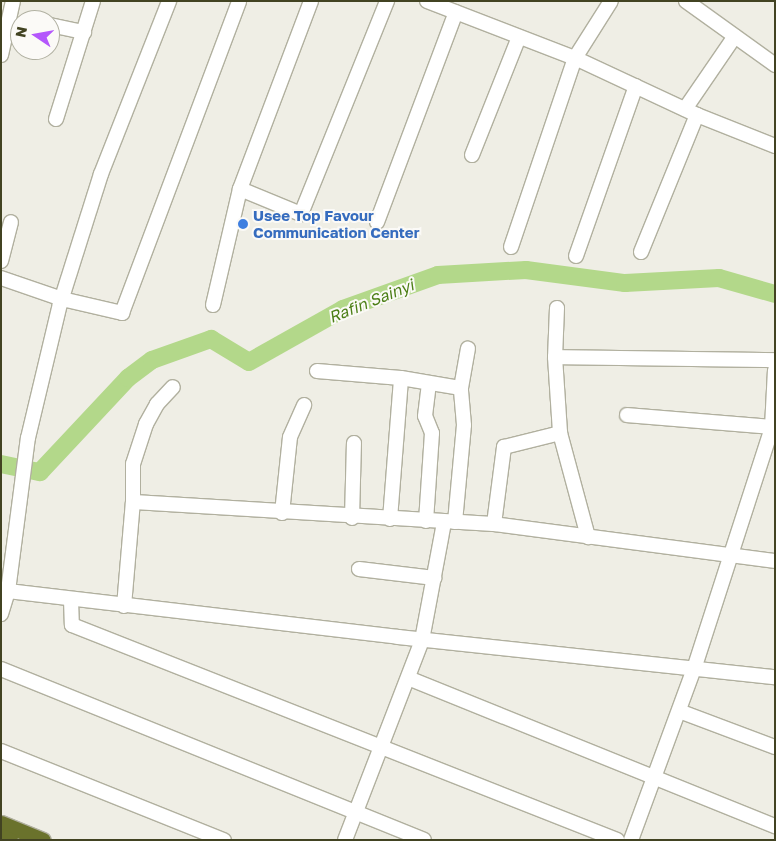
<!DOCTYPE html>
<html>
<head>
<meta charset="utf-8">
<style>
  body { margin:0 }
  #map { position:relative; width:776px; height:841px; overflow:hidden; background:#efeee5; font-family:"Golos Text",sans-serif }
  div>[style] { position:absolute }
  .river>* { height:18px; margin:-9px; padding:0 9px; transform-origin:9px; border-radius:9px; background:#b3d88a }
  .roads { filter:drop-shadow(1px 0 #b1b09f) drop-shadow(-1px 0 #b1b09f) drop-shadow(0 1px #b1b09f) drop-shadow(0 -1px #b1b09f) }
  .minor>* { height:14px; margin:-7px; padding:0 7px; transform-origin:7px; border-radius:7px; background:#fff }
  .highway>* { height:15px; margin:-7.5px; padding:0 7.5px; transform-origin:7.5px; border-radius:7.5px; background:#6a722c }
  .dots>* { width:14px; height:14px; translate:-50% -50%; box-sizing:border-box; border:2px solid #fbfaf7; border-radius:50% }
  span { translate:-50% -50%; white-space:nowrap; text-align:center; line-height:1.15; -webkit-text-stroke:4px #fbfaf7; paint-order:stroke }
  .shop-label { font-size:15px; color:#366cbe; font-weight:700 }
  .left { translate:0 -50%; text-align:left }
  .water-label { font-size:16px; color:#4c7f17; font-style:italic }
  .frame { position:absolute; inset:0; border:2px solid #424322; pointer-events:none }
  .north { position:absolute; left:10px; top:10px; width:50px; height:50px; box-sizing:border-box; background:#fbfaf7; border:1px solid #b1b1a2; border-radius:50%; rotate:282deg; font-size:14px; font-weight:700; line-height:20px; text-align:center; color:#424322 }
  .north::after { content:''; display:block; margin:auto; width:18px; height:22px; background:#b457fc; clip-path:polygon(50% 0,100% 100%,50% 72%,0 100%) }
</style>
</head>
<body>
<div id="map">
  <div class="river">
    <i style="left:1px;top:464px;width:40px;rotate:12deg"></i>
    <i style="left:40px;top:472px;width:129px;rotate:-46.9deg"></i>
    <i style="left:128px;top:378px;width:30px;rotate:-37deg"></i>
    <i style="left:152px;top:360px;width:63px;rotate:-19.6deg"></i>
    <i style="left:211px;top:339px;width:44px;rotate:31.2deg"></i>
    <i style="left:249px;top:362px;width:108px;rotate:-29.4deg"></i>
    <i style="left:343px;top:309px;width:101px;rotate:-19.7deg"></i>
    <i style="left:438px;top:275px;width:88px;rotate:-3.3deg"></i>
    <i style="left:526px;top:270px;width:100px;rotate:7.5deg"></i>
    <i style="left:625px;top:283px;width:94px;rotate:-3deg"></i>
    <i style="left:719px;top:278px;width:58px;rotate:15.9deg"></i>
  </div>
  <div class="roads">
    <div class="minor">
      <i style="left:427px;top:1px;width:159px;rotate:21.1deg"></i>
      <i style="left:575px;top:58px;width:67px;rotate:-57.7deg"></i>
      <i style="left:686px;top:1px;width:110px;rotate:35.7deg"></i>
      <i style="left:50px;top:25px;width:35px;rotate:12deg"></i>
      <i style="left:1px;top:55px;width:55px;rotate:-77.5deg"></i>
      <i style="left:685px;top:109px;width:88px;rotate:-55.6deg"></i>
      <i style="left:56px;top:119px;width:124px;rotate:-72.6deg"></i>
      <i style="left:472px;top:155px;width:127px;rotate:-68.3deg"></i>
      <i style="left:240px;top:189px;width:66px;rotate:22.3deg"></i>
      <i style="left:301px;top:214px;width:230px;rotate:-68deg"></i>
      <i style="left:377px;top:222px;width:224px;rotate:-69.4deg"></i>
      <i style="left:511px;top:247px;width:200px;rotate:-71.3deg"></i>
      <i style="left:575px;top:58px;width:135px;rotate:25deg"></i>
      <i style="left:697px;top:115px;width:84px;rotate:21.7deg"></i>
      <i style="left:641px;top:252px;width:148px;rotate:-67.8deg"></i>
      <i style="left:576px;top:256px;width:180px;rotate:-70.6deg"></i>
      <i style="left:1px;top:261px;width:40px;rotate:-75.6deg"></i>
      <i style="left:1px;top:278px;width:65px;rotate:19deg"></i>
      <i style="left:62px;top:299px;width:62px;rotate:13.1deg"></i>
      <i style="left:122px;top:313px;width:333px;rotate:-69.4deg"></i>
      <i style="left:213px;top:305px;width:119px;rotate:-76.9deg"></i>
      <i style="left:240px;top:189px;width:201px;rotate:-69.3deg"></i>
      <i style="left:557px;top:308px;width:49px;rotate:92.3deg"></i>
      <i style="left:555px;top:357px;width:76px;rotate:86.2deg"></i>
      <i style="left:560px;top:433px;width:108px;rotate:74.9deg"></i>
      <i style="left:555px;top:357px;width:220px;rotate:0.8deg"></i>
      <i style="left:317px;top:371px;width:84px;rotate:4.8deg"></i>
      <i style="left:401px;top:378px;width:61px;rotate:9.5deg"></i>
      <i style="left:627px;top:415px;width:145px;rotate:4.7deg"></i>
      <i style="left:133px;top:502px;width:362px;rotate:3.5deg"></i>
      <i style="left:494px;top:524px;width:283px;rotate:7.5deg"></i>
      <i style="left:282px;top:513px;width:76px;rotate:-84deg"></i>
      <i style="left:290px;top:437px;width:35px;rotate:-66deg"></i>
      <i style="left:352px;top:518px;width:75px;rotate:-88.5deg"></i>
      <i style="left:390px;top:519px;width:141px;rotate:-85.5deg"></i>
      <i style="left:426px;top:521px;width:88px;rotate:-86.1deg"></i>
      <i style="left:432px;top:433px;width:18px;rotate:-112deg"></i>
      <i style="left:425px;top:416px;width:33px;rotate:-83deg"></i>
      <i style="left:455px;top:522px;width:97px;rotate:-84.7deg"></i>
      <i style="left:464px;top:425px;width:37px;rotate:-95deg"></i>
      <i style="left:461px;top:388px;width:40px;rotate:-80deg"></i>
      <i style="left:494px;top:524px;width:78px;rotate:-82.6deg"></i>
      <i style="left:504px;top:447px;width:58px;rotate:-14deg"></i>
      <i style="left:359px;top:569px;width:76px;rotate:6.8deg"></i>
      <i style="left:8px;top:591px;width:393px;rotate:6.7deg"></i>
      <i style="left:398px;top:637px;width:379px;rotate:6.1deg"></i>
      <i style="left:71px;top:600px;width:25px;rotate:88deg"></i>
      <i style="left:72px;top:625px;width:586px;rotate:21.53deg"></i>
      <i style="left:124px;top:606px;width:104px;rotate:-85.1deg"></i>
      <i style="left:133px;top:502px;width:38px;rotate:-90deg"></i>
      <i style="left:133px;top:464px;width:42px;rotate:-72deg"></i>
      <i style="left:146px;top:424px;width:23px;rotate:-61deg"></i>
      <i style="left:157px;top:404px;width:23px;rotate:-47deg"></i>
      <i style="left:1px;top:614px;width:24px;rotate:-73deg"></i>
      <i style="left:8px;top:591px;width:154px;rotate:-82.6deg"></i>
      <i style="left:28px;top:438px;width:138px;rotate:-76.6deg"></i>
      <i style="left:60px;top:304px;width:136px;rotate:-72.5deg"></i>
      <i style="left:101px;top:174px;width:186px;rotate:-68.5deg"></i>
      <i style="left:1px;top:669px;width:456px;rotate:22deg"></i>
      <i style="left:408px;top:678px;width:396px;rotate:22deg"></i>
      <i style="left:679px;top:711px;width:103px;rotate:20.6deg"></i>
      <i style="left:1px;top:751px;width:240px;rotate:21.8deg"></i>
      <i style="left:345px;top:840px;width:214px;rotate:-68.9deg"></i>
      <i style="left:422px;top:640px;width:120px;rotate:-79.4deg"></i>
      <i style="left:631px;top:840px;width:182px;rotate:-69.8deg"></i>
      <i style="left:694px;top:669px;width:254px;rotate:-72.1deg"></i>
      <i style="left:772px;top:427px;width:57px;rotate:-87deg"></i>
    </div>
    <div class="highway">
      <i style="left:1px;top:823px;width:45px;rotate:22deg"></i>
      <i style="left:1px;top:836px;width:10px;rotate:24deg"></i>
    </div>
  </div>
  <div class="dots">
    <i style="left:243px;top:224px;background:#3f7fe0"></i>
  </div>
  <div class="shop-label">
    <span class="left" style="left:253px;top:224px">Usee Top Favour<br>Communication Center</span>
  </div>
  <div class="water-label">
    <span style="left:371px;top:301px;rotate:-22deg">Rafin Sainyi</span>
  </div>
  <div class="frame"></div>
  <div class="north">N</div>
</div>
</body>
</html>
